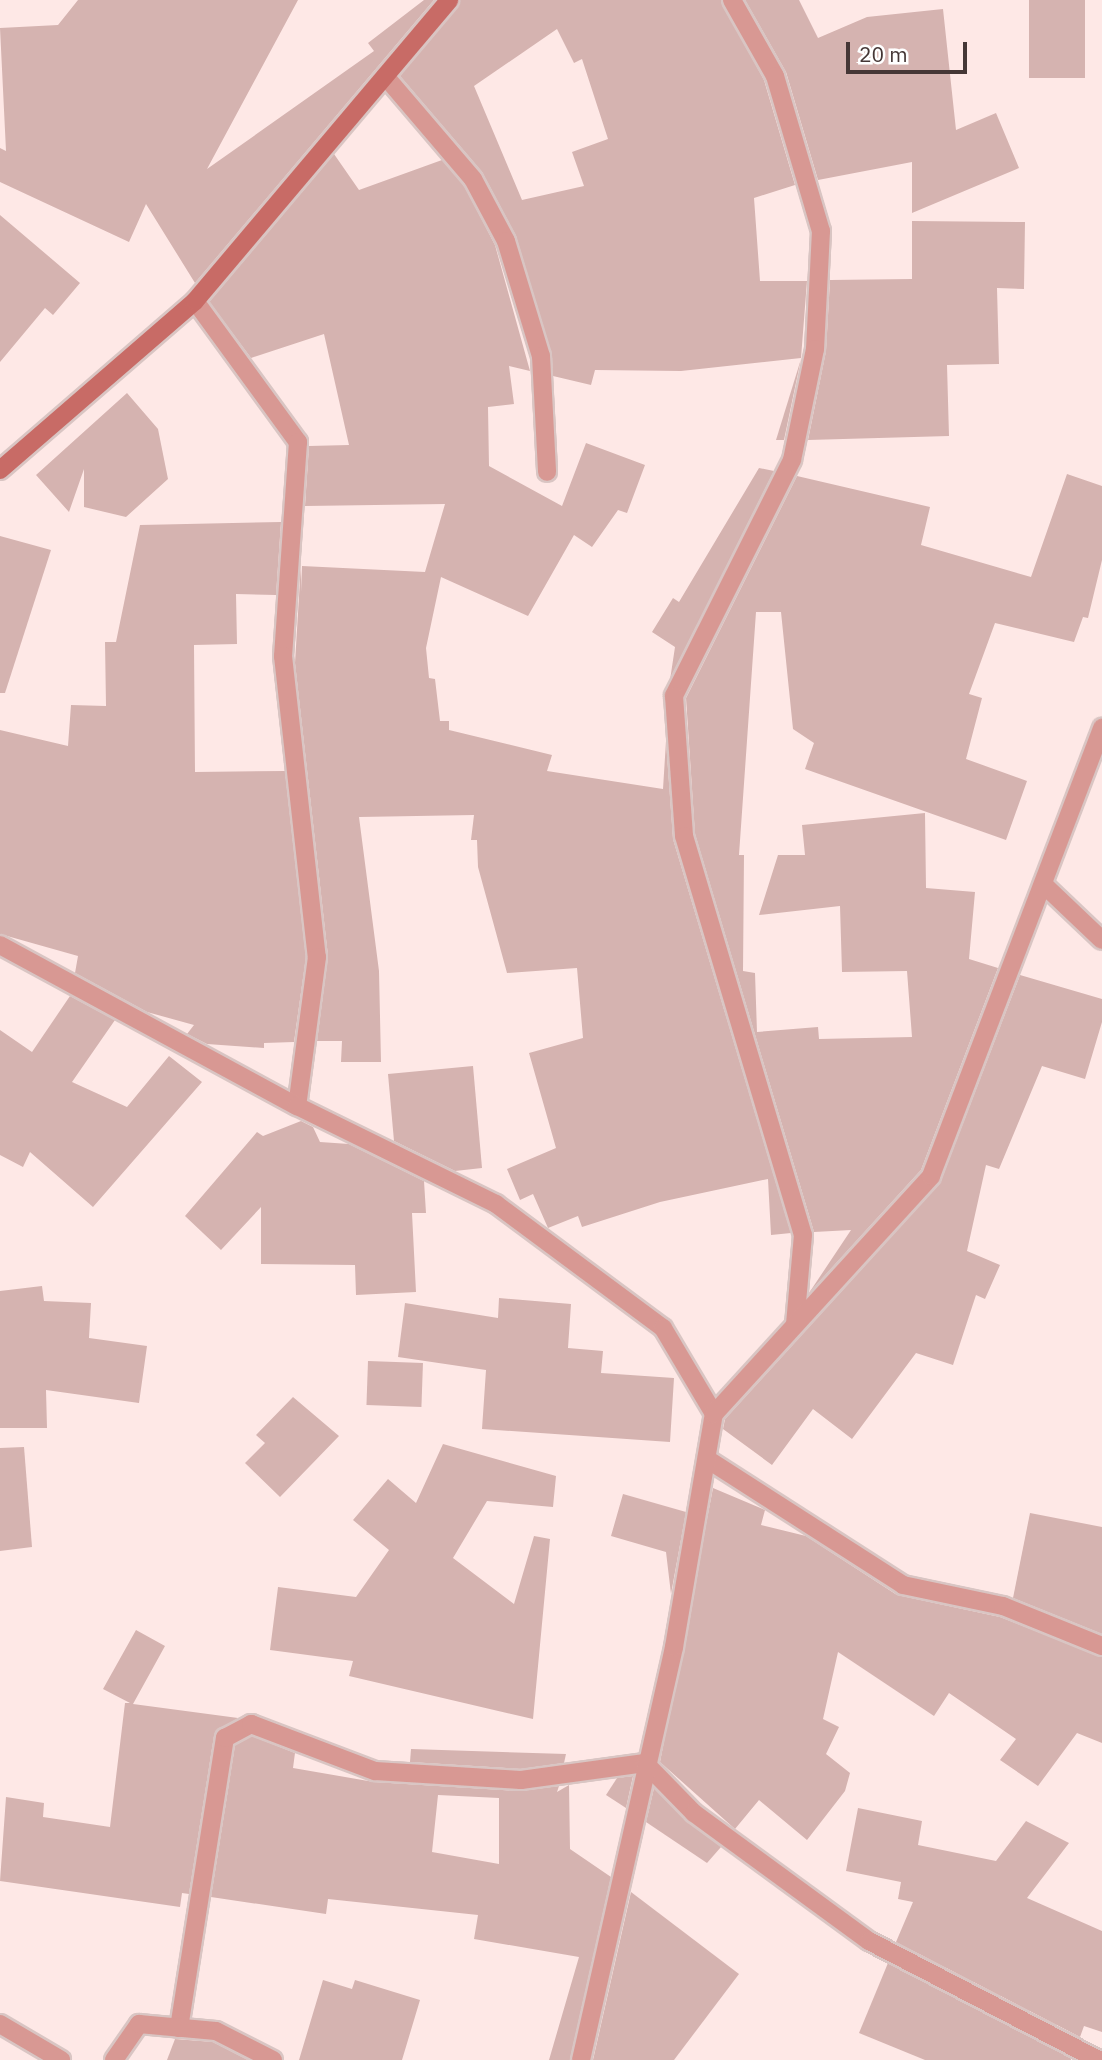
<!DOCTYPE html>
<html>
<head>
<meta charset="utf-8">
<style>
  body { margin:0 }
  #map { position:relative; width:1102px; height:2060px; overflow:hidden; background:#fee8e6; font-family:"IBM Plex Sans",sans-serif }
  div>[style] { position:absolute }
  .building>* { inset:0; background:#d5b3b0; transform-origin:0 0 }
  .roads { filter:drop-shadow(2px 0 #d9c5c3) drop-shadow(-2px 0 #d9c5c3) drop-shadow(0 2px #d9c5c3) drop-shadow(0 -2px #d9c5c3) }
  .street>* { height:18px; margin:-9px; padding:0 9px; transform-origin:9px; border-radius:9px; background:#d89893 }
  .secondary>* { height:18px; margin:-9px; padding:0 9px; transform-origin:9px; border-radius:9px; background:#c86b66 }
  span { translate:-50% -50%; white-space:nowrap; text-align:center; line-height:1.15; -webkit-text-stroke:5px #fff; paint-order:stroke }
  .scale { position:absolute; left:846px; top:42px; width:121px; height:32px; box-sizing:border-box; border:4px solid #453736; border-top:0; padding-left:9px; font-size:21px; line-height:24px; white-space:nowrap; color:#453736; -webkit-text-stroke:5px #fff; paint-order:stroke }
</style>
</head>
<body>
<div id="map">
  <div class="building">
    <i style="clip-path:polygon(78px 0,298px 0,207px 169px,374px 51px,368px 43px,424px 0,434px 0,195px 283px,146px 204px,129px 242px,0 182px,0 148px,6px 151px,0 28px,58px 25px)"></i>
    <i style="clip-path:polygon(evenodd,460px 0,721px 0,764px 80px,795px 185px,754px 198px,760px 281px,807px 281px,801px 358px,681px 371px,595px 370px,591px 385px,553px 376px,516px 236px,482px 172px,400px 76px,460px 0,557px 29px,574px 63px,582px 59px,608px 139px,572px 152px,584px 186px,522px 200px,474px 86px,557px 29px)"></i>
    <i style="clip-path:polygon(745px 0,799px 0,818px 38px,867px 17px,943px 9px,956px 130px,996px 113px,1019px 168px,912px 213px,912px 162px,818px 180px,786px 72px)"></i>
    <i style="left:1029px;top:0;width:56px;height:78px"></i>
    <i style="clip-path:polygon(334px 154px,359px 190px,442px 160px,464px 185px,495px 245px,530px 371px,509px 366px,514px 404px,488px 407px,489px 466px,562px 506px,586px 443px,645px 465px,627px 513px,618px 510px,592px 547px,574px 535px,528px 616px,441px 577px,426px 648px,429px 678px,435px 679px,440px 721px,449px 721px,449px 730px,552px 755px,547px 771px,663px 789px,666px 741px,673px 839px,791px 1233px,771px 1235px,768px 1179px,660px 1202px,582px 1227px,578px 1216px,548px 1228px,533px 1194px,520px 1200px,507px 1169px,556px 1148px,529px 1053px,583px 1038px,577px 968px,507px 973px,478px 867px,477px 840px,471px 840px,474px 815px,359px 817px,379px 971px,381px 1062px,341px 1062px,342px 1041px,317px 1041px,328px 956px,295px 663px,301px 563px,301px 592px,302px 566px,425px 572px,445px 504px,305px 506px,309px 446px,349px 445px,324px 334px,251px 358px,209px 302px)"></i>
    <i style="clip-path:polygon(0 215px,80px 283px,53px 315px,45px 308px,0 362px)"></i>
    <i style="clip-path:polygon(912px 221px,1025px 222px,1024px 289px,997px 288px,999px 364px,947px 365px,949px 436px,808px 440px,826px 351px,830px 280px,912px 279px)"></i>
    <i style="clip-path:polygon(801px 359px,784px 440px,776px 440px)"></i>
    <i style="clip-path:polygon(127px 393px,158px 429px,168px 479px,126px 517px,84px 507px,84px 469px,69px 512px,36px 475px)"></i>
    <i style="clip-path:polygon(759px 468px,774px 471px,670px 680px,675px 647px,652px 632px,673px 598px,679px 602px)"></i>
    <i style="clip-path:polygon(1067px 474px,1102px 486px,1102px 560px,1088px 618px,1083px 617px,1074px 642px,995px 623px,969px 694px,982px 698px,966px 759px,1027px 781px,1006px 840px,805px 769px,814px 743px,793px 729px,781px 612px,756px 612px,739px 855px,744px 855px,743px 971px,755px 973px,757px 1032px,818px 1027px,819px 1039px,912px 1037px,907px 971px,842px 972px,840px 906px,759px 915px,778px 855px,805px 855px,802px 825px,925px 813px,926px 888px,975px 892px,969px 959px,998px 968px,921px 1170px,809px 1293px,851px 1230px,814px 1232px,695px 834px,686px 698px,797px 476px,930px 507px,921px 545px,1031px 577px)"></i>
    <i style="clip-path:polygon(281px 522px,276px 595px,236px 594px,237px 644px,194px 645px,195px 772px,285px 771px,306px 957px,294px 1042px,264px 1043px,264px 1048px,207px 1044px,187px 1034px,194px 1025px,147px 1012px,75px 973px,78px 956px,0 934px,0 730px,68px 746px,71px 705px,106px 706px,105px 642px,116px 642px,140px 525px)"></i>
    <i style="clip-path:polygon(0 536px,51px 550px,5px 693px,0 693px)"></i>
    <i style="clip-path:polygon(1020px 975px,1102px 999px,1102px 1022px,1085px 1079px,1042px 1066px,999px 1169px,986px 1165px,967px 1251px,1000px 1265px,985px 1299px,976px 1295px,953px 1365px,916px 1353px,852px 1439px,813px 1409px,772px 1465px,723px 1429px,725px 1419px,940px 1183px)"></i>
    <i style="clip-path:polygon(70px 996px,115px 1020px,72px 1082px,127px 1107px,169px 1056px,202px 1082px,93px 1207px,30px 1152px,23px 1167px,0 1155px,0 1030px,32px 1052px)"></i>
    <i style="clip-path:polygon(473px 1066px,482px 1168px,455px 1171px,394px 1141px,388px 1074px)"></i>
    <i style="clip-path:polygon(301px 1121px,313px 1127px,320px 1142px,349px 1144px,424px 1181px,426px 1213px,412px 1213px,416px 1292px,356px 1295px,355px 1265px,261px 1264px,261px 1207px,221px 1250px,185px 1216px,257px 1132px,263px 1136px)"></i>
    <i style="clip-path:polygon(42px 1286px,44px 1301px,91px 1303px,89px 1338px,147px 1346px,139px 1403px,46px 1390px,47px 1428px,0 1428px,0 1291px)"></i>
    <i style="clip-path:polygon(499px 1298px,571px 1304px,568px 1348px,603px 1351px,601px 1373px,674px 1378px,670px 1442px,482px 1429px,486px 1370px,398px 1357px,405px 1303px,498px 1318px)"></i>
    <i style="left:368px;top:1361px;width:55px;height:44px;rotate:2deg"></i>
    <i style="clip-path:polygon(293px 1397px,339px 1436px,280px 1497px,245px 1463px,265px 1443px,256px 1435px)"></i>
    <i style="clip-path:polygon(443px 1444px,556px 1476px,553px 1507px,487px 1501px,453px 1558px,514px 1604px,534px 1536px,550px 1539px,533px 1719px,349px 1676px,353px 1661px,270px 1650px,278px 1587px,356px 1597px,389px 1550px,353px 1520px,388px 1479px,416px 1503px)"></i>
    <i style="clip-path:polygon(24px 1447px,32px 1547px,0 1551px,0 1448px)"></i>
    <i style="clip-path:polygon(713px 1488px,765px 1510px,761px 1525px,806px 1536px,897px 1595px,1000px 1617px,1102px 1657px,1102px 1743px,1077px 1733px,1038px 1786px,1000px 1760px,1016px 1739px,949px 1693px,934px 1716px,838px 1652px,823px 1719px,839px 1727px,826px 1754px,850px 1773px,845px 1791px,807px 1840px,759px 1800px,735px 1829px,660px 1762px)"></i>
    <i style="clip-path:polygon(623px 1494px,686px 1512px,671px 1594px,666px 1552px,611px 1536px)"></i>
    <i style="clip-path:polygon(1030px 1513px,1102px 1527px,1102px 1634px,1013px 1598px)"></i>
    <i style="clip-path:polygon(136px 1630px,165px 1646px,133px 1704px,238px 1718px,214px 1736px,189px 1894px,182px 1893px,180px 1907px,0 1881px,6px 1797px,44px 1803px,43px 1817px,110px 1827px,125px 1703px,130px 1703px,103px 1689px)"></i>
    <i style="clip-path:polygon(evenodd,252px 1736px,295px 1753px,293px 1768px,374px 1782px,520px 1791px,559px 1786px,557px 1792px,569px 1785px,570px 1849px,611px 1877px,570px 2060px,549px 2060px,579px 1957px,474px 1939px,478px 1915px,328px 1899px,326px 1914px,211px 1897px,235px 1745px,252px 1736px,438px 1795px,499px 1798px,499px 1864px,432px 1852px,438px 1795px)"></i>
    <i style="clip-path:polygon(411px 1749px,566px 1754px,564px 1763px,521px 1769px,410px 1762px)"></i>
    <i style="clip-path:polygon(633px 1776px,626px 1808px,606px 1795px,617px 1778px)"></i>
    <i style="clip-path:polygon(654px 1788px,721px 1847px,707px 1863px,646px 1822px)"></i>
    <i style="clip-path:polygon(858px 1808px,922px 1821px,918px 1845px,996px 1861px,1026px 1821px,1069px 1843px,1027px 1898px,1102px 1931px,1102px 2032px,1084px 2026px,1080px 2037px,896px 1942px,913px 1902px,898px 1899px,901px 1882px,846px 1871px)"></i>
    <i style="clip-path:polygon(631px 1892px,739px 1974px,674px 2060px,593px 2060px)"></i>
    <i style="clip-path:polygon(888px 1963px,1071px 2058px,1071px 2060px,925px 2060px,859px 2033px)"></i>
    <i style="clip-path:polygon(323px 1980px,352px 1989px,355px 1980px,420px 2000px,402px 2060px,299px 2060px)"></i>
    <i style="clip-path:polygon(175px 2039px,213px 2042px,248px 2060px,167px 2060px)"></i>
  </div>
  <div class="roads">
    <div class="street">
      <i style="left:732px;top:0;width:87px;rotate:60.5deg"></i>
      <i style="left:775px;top:76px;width:162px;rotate:73.5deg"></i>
      <i style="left:821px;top:231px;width:118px;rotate:92.9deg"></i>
      <i style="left:815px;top:349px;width:113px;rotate:101.7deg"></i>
      <i style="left:792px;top:460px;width:264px;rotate:116.6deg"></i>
      <i style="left:674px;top:696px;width:140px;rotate:85.9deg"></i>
      <i style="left:684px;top:836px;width:416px;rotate:73.4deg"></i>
      <i style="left:803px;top:1235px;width:90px;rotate:95.1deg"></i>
      <i style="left:385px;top:76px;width:135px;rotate:49.5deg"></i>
      <i style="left:473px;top:179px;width:70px;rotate:62deg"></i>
      <i style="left:506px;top:241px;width:120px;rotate:73.1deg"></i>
      <i style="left:541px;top:356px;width:116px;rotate:87deg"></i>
      <i style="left:195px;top:301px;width:175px;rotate:53.9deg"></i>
      <i style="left:298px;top:442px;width:215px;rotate:94deg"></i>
      <i style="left:283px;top:656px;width:303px;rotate:83.6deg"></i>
      <i style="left:317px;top:957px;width:150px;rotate:97.6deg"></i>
      <i style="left:1043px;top:884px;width:81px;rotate:43.5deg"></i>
      <i style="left:0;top:945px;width:338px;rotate:28.5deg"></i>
      <i style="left:297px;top:1106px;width:222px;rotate:26.2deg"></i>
      <i style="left:496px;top:1204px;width:208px;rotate:36.6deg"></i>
      <i style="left:663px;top:1328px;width:100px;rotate:59.3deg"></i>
      <i style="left:707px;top:1459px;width:233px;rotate:32.7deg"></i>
      <i style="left:903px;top:1585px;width:102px;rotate:11.9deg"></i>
      <i style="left:1003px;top:1606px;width:107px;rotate:22deg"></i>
      <i style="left:0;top:2024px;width:71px;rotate:30.5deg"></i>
      <i style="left:179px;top:2028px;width:294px;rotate:-81deg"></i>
      <i style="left:225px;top:1738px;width:30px;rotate:-28deg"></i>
      <i style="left:251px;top:1724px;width:133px;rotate:20.8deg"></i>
      <i style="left:375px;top:1771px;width:146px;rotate:3.5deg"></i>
      <i style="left:521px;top:1780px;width:125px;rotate:-7.8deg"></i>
      <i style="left:645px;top:1763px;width:70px;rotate:45.6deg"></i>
      <i style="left:694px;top:1813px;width:217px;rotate:36.2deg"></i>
      <i style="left:869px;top:1941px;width:259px;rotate:27.4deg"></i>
      <i style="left:114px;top:2060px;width:44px;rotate:-55.2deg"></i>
      <i style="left:139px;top:2024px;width:77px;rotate:5.2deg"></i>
      <i style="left:216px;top:2031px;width:64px;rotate:27deg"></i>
      <i style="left:581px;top:2060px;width:423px;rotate:-77.3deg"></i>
      <i style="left:674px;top:1647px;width:236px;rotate:-80.3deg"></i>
      <i style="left:714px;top:1414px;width:322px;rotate:-47.6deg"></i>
      <i style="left:931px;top:1176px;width:480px;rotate:-69.1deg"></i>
    </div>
    <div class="secondary">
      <i style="left:0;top:470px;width:258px;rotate:-40.9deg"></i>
      <i style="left:195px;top:301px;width:394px;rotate:-49.8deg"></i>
    </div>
  </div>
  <div class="scale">20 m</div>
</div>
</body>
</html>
